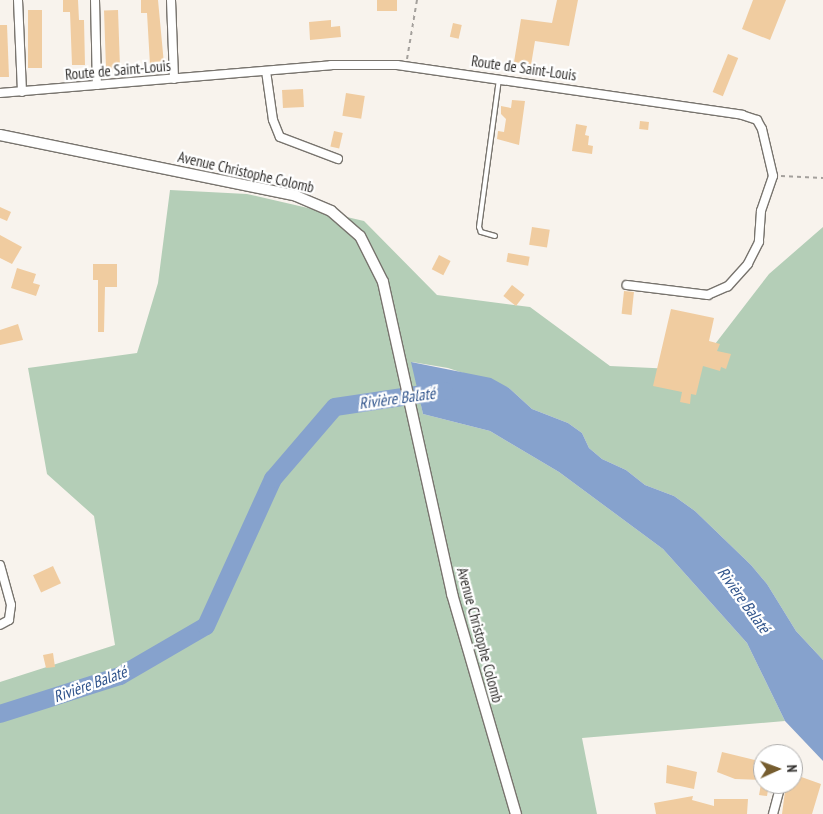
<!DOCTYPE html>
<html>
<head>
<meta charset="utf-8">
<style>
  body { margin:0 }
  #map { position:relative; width:823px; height:814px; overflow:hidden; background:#f8f3ed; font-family:"PT Sans Narrow",sans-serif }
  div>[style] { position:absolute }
  .green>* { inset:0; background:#b4ceb7 }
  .water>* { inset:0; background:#86a2cd }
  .river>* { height:18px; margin:-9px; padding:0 9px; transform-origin:9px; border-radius:9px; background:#86a2cd }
  .building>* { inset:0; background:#f0cca0; transform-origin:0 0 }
  .path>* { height:2px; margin-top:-1px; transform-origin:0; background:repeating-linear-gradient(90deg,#a4a09c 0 4px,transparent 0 8px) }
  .roads { filter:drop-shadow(1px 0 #78746e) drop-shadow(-1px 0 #78746e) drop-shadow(0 1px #78746e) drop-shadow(0 -1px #78746e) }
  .service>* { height:4px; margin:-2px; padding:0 2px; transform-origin:2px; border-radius:2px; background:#fff }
  .minor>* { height:8px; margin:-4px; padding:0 4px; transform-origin:4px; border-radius:4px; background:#fff }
  .tertiary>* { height:10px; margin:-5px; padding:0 5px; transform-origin:5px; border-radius:5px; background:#fff }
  span { translate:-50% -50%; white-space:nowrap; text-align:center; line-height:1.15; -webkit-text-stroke:4.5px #fff; paint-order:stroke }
  .street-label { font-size:15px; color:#312f2d }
  .water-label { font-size:16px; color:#2f538b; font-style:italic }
  .north { position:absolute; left:753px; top:744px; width:50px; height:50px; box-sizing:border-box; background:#fff; border:1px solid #adacab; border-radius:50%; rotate:88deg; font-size:14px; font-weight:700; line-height:20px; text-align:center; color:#312f2d }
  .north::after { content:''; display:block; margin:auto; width:18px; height:22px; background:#765d2f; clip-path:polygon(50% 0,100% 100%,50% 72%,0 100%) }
</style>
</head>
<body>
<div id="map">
  <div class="green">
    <i style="clip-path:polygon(170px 190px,247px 194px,364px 221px,437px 295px,530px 307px,610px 366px,695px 370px,769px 274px,823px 227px,823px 660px,796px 631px,767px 584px,751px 565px,695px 511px,674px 496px,645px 485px,626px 470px,602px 459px,589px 448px,582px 433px,568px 423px,532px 409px,509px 388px,448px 368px,412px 362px,423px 414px,490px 431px,559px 472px,663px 549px,747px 643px,785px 721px,582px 738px,597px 814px,0 814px,0 682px,115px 645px,94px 516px,47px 474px,28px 368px,137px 353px,158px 283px)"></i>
  </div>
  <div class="water">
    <i style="clip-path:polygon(411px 362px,491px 378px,509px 388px,532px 409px,568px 423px,582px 433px,589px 448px,602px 459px,626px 470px,645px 485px,674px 496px,695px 511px,751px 565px,767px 584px,796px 631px,823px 660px,823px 761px,785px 721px,747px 643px,663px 549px,559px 472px,490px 431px,423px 414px)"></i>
  </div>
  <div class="river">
    <i style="left:0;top:714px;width:126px;rotate:-17.6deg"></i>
    <i style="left:120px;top:676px;width:99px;rotate:-30.2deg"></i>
    <i style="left:206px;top:626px;width:162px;rotate:-65.5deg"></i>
    <i style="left:273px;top:479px;width:95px;rotate:-49.3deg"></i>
    <i style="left:335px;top:407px;width:110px;rotate:-8.4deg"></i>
  </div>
  <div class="building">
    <i style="clip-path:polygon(63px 0,78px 0,79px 20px,84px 20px,85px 65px,72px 65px,70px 12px,63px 12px)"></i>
    <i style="clip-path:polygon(141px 0,158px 0,164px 64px,150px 65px,147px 13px,141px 13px)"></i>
    <i style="left:377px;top:0;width:20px;height:11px"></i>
    <i style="clip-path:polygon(557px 0,578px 0,569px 46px,535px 41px,531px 65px,514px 62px,521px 19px,552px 23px)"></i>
    <i style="clip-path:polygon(753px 0,786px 0,770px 40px,742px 29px)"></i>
    <i style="left:28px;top:10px;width:14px;height:58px"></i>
    <i style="left:118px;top:10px;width:59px;height:14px;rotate:88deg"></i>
    <i style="clip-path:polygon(331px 20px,331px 27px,340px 26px,341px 37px,310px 40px,309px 22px)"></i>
    <i style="left:453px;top:23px;width:9px;height:14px;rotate:13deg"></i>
    <i style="clip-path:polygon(0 25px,7px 25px,9px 77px,0 77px)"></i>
    <i style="left:728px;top:54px;width:11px;height:41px;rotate:22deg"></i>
    <i style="left:303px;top:89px;width:18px;height:21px;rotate:87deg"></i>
    <i style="left:346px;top:93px;width:19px;height:23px;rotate:9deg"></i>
    <i style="clip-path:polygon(512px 100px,525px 101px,519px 145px,497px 139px,498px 131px,504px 132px,506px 119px,501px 114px,501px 106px,511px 108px)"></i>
    <i style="left:640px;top:121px;width:9px;height:8px;rotate:6deg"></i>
    <i style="clip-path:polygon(576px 124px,587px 126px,585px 135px,589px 136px,588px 145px,593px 146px,592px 154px,572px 151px)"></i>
    <i style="left:334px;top:131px;width:9px;height:16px;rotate:13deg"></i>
    <i style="clip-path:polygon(0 207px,11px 212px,7px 221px,0 218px)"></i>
    <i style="left:532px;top:227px;width:18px;height:18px;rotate:9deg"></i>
    <i style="clip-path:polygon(0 235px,22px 247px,12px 264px,0 258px)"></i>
    <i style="left:508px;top:253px;width:22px;height:9px;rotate:10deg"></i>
    <i style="left:439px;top:255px;width:13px;height:16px;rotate:27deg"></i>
    <i style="clip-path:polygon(93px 264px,117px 264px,117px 287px,105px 287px,104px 332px,98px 332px,98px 280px,93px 280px)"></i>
    <i style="clip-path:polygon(17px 268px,36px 274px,33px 283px,40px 285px,36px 296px,11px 288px)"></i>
    <i style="left:512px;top:285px;width:16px;height:14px;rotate:38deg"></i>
    <i style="left:624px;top:291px;width:10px;height:23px;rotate:6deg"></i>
    <i style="clip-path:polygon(671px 309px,714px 318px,709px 341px,720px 344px,717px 351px,731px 354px,726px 369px,721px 367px,720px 371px,703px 366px,696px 395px,691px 394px,690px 404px,680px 402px,682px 392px,653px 386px)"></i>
    <i style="clip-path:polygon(18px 324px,23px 340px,0 345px,0 330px)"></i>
    <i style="left:53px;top:566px;width:19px;height:22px;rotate:65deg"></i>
    <i style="clip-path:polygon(53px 653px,55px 667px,46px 668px,43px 655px)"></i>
    <i style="clip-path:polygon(722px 752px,763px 762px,763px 780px,735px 779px,717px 772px)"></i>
    <i style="clip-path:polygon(667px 765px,697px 772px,694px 789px,666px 783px)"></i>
    <i style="clip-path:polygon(793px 774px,821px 784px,812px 814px,782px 814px,786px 784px,793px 784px)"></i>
    <i style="clip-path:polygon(761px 784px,769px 784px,767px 796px,759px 795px)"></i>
    <i style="clip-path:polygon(693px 796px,692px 800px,714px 806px,714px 799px,748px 799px,747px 814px,656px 814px,654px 803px)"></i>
  </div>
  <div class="path">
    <i style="left:407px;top:59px;width:60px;rotate:-80.4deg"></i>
    <i style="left:781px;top:176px;width:42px;rotate:2.7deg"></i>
  </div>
  <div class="roads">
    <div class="service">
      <i style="left:495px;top:236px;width:15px;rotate:-164deg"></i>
      <i style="left:481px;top:232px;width:5px;rotate:-112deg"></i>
      <i style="left:479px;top:227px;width:149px;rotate:-82.3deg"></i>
    </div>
    <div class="minor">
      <i style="left:18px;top:0;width:92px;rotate:87.5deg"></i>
      <i style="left:95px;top:0;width:85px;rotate:88.7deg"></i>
      <i style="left:171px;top:0;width:79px;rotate:87.8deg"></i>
      <i style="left:266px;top:71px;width:49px;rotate:81.9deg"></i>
      <i style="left:273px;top:120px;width:18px;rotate:68deg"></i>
      <i style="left:280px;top:137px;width:62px;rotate:20.8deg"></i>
      <i style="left:0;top:93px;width:332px;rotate:-4.8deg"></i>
      <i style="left:331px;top:65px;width:66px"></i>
      <i style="left:397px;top:65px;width:349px;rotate:8.2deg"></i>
      <i style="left:742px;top:115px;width:16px;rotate:18deg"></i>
      <i style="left:757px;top:120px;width:10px;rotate:61deg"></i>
      <i style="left:762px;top:129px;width:48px;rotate:76.8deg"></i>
      <i style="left:773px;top:176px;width:37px;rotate:109deg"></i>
      <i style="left:761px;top:211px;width:31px;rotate:94deg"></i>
      <i style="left:759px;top:242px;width:25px;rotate:117deg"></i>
      <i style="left:748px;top:264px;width:30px;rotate:132deg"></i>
      <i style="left:728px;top:286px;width:22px;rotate:156deg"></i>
      <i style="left:708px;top:295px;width:82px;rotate:-173deg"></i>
      <i style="left:0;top:565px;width:41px;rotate:74.6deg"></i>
      <i style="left:11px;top:605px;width:15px;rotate:98deg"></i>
      <i style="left:9px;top:620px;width:10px;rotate:151deg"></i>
      <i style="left:773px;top:814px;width:31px;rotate:-75deg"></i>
    </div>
    <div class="tertiary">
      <i style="left:0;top:135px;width:302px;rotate:11.6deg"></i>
      <i style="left:296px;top:196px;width:38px;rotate:23deg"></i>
      <i style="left:331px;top:211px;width:38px;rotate:41deg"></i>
      <i style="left:360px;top:236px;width:51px;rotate:63.4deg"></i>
      <i style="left:383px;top:282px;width:320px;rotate:77.5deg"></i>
      <i style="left:452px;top:594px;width:229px;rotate:73.8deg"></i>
    </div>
  </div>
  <div class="street-label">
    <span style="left:524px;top:68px;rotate:8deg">Route de Saint-Louis</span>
    <span style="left:118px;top:70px;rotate:-5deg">Route de Saint-Louis</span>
    <span style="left:246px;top:172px;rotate:13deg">Avenue Christophe Colomb</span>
    <span style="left:480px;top:635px;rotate:75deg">Avenue Christophe Colomb</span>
  </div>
  <div class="water-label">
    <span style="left:397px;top:398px;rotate:-8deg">Rivière Balaté</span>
    <span style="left:744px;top:600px;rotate:54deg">Rivière Balaté</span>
    <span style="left:90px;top:684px;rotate:-20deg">Rivière Balaté</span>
  </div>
  <div class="north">N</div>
</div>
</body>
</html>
